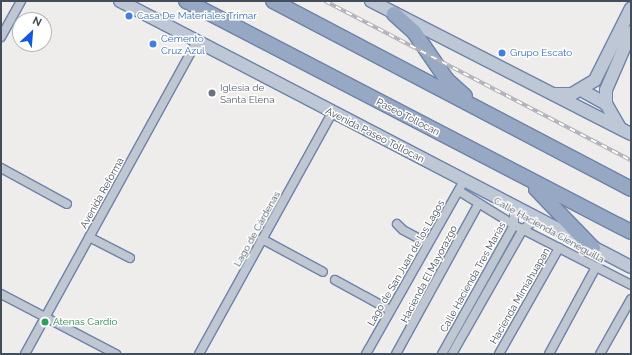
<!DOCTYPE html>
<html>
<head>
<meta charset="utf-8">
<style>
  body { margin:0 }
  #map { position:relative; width:632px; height:355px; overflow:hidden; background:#efecec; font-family:Raleway,sans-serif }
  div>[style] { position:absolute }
  .roads { filter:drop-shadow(1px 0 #6d83a9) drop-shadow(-1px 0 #6d83a9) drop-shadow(0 1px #6d83a9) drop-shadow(0 -1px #6d83a9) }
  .minor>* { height:8px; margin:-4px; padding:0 4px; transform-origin:4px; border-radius:4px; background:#bfc7d2 }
  .secondary>* { height:12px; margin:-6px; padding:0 6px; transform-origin:6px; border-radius:6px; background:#bec7d6 }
  .trunk>* { height:14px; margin:-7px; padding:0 7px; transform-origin:7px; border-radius:7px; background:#96a8c4 }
  .rail>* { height:3.5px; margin-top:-1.75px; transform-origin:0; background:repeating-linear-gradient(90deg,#fff 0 6px,#aeb0b7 0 12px); box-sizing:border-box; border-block:1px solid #aeb0b7 }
  .dots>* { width:11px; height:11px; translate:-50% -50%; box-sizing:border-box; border:2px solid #fff; border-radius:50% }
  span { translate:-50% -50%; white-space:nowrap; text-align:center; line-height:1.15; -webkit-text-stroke:3px #fff; paint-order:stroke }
  .shop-label { font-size:10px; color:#366cbe }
  .left { translate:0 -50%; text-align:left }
  .worship-label { font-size:10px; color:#5b616d }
  .street-label { font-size:10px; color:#444d5a }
  .leisure-label { font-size:10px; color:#27864d }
  .frame { position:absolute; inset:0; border:2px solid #444d5a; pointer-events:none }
  .north { position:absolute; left:12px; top:12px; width:40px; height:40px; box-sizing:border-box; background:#fff; border:1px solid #b4b8bd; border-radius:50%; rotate:26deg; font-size:11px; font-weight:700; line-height:16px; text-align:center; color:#444d5a }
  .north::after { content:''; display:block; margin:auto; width:14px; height:18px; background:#1358e1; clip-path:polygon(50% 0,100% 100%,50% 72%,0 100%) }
</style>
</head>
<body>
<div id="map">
  <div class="roads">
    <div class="minor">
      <i style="left:1px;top:37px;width:41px;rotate:-60.9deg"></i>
      <i style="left:1px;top:168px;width:75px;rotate:28.6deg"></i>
      <i style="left:459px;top:191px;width:65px;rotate:31.7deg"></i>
      <i style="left:514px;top:225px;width:131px;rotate:27.1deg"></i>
      <i style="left:397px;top:224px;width:8px;rotate:45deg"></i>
      <i style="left:403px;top:230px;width:27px;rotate:28deg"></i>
      <i style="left:89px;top:237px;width:46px;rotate:27.1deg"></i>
      <i style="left:262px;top:239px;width:69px;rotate:28.4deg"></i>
      <i style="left:335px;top:280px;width:63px;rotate:28.6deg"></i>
      <i style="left:1px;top:294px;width:130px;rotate:27.6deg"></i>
      <i style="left:25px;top:354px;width:357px;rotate:-61.2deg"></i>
      <i style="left:199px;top:354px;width:275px;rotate:-61.1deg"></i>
      <i style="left:366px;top:354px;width:199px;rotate:-60.5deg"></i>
      <i style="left:396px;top:354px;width:172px;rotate:-61.2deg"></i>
      <i style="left:442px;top:354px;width:148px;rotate:-60.8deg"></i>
      <i style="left:514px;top:225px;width:17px;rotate:-90deg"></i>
      <i style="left:452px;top:354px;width:144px;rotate:-60.4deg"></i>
      <i style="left:523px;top:229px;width:16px;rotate:-35deg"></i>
      <i style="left:499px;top:354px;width:122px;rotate:-60.5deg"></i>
      <i style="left:549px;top:354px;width:99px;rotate:-61.6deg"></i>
      <i style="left:600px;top:354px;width:63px;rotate:-60.6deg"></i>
    </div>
    <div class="secondary">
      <i style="left:120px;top:1px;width:576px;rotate:27.5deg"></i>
      <i style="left:371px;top:1px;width:292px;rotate:27.1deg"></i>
      <i style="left:581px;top:90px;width:29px;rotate:29deg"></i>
      <i style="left:553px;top:94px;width:19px"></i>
      <i style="left:572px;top:94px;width:27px;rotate:-31deg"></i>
      <i style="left:595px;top:80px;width:80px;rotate:-63.4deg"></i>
      <i style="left:620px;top:128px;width:28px;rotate:-120deg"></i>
      <i style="left:606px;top:104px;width:14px;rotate:-90deg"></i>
      <i style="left:606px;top:90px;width:63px;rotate:-66.7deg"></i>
    </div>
    <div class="trunk">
      <i style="left:186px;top:1px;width:501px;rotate:27.43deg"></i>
      <i style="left:273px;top:1px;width:404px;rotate:27.7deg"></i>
      <i style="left:394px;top:14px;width:27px;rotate:42deg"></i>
      <i style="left:414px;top:32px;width:58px;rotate:55.5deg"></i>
      <i style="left:447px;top:80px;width:24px;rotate:42deg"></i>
      <i style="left:536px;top:189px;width:82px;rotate:46deg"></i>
    </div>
  </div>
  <div class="rail">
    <i style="left:325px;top:1px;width:345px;rotate:27.5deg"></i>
  </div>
  <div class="dots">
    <i style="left:129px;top:16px;background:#3f7fe0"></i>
    <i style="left:153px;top:44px;background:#3f7fe0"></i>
    <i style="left:502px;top:53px;background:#3f7fe0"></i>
    <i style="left:212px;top:93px;background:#6b7280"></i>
    <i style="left:45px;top:322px;background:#2e9e5b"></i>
  </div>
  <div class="shop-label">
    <span class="left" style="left:137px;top:16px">Casa De Materiales Trimar</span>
    <span class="left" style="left:161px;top:44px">Cemento<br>Cruz Azul</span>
    <span class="left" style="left:510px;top:53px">Grupo Escato</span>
  </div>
  <div class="worship-label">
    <span class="left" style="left:220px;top:93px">Iglesia de<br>Santa Elena</span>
  </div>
  <div class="street-label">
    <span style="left:408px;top:117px;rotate:27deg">Paseo Tollocan</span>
    <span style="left:375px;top:135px;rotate:27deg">Avenida Paseo Tollocan</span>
    <span style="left:102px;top:193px;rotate:-61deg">Avenida Reforma</span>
    <span style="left:257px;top:229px;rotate:-61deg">Lago de Cárdenas</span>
    <span style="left:549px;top:230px;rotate:29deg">Calle Hacienda Cieneguilla</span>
    <span style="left:406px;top:263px;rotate:-60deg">Lago de San Juan de los Lagos</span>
    <span style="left:429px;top:274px;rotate:-62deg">Hacienda El Mayorazgo</span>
    <span style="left:473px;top:277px;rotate:-61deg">Calle Hacienda Tres Marías</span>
    <span style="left:520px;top:296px;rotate:-60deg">Hacienda Mimiahuapan</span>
  </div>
  <div class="leisure-label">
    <span class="left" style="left:53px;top:322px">Atenas Cardio</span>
  </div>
  <div class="frame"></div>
  <div class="north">N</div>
</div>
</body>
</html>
